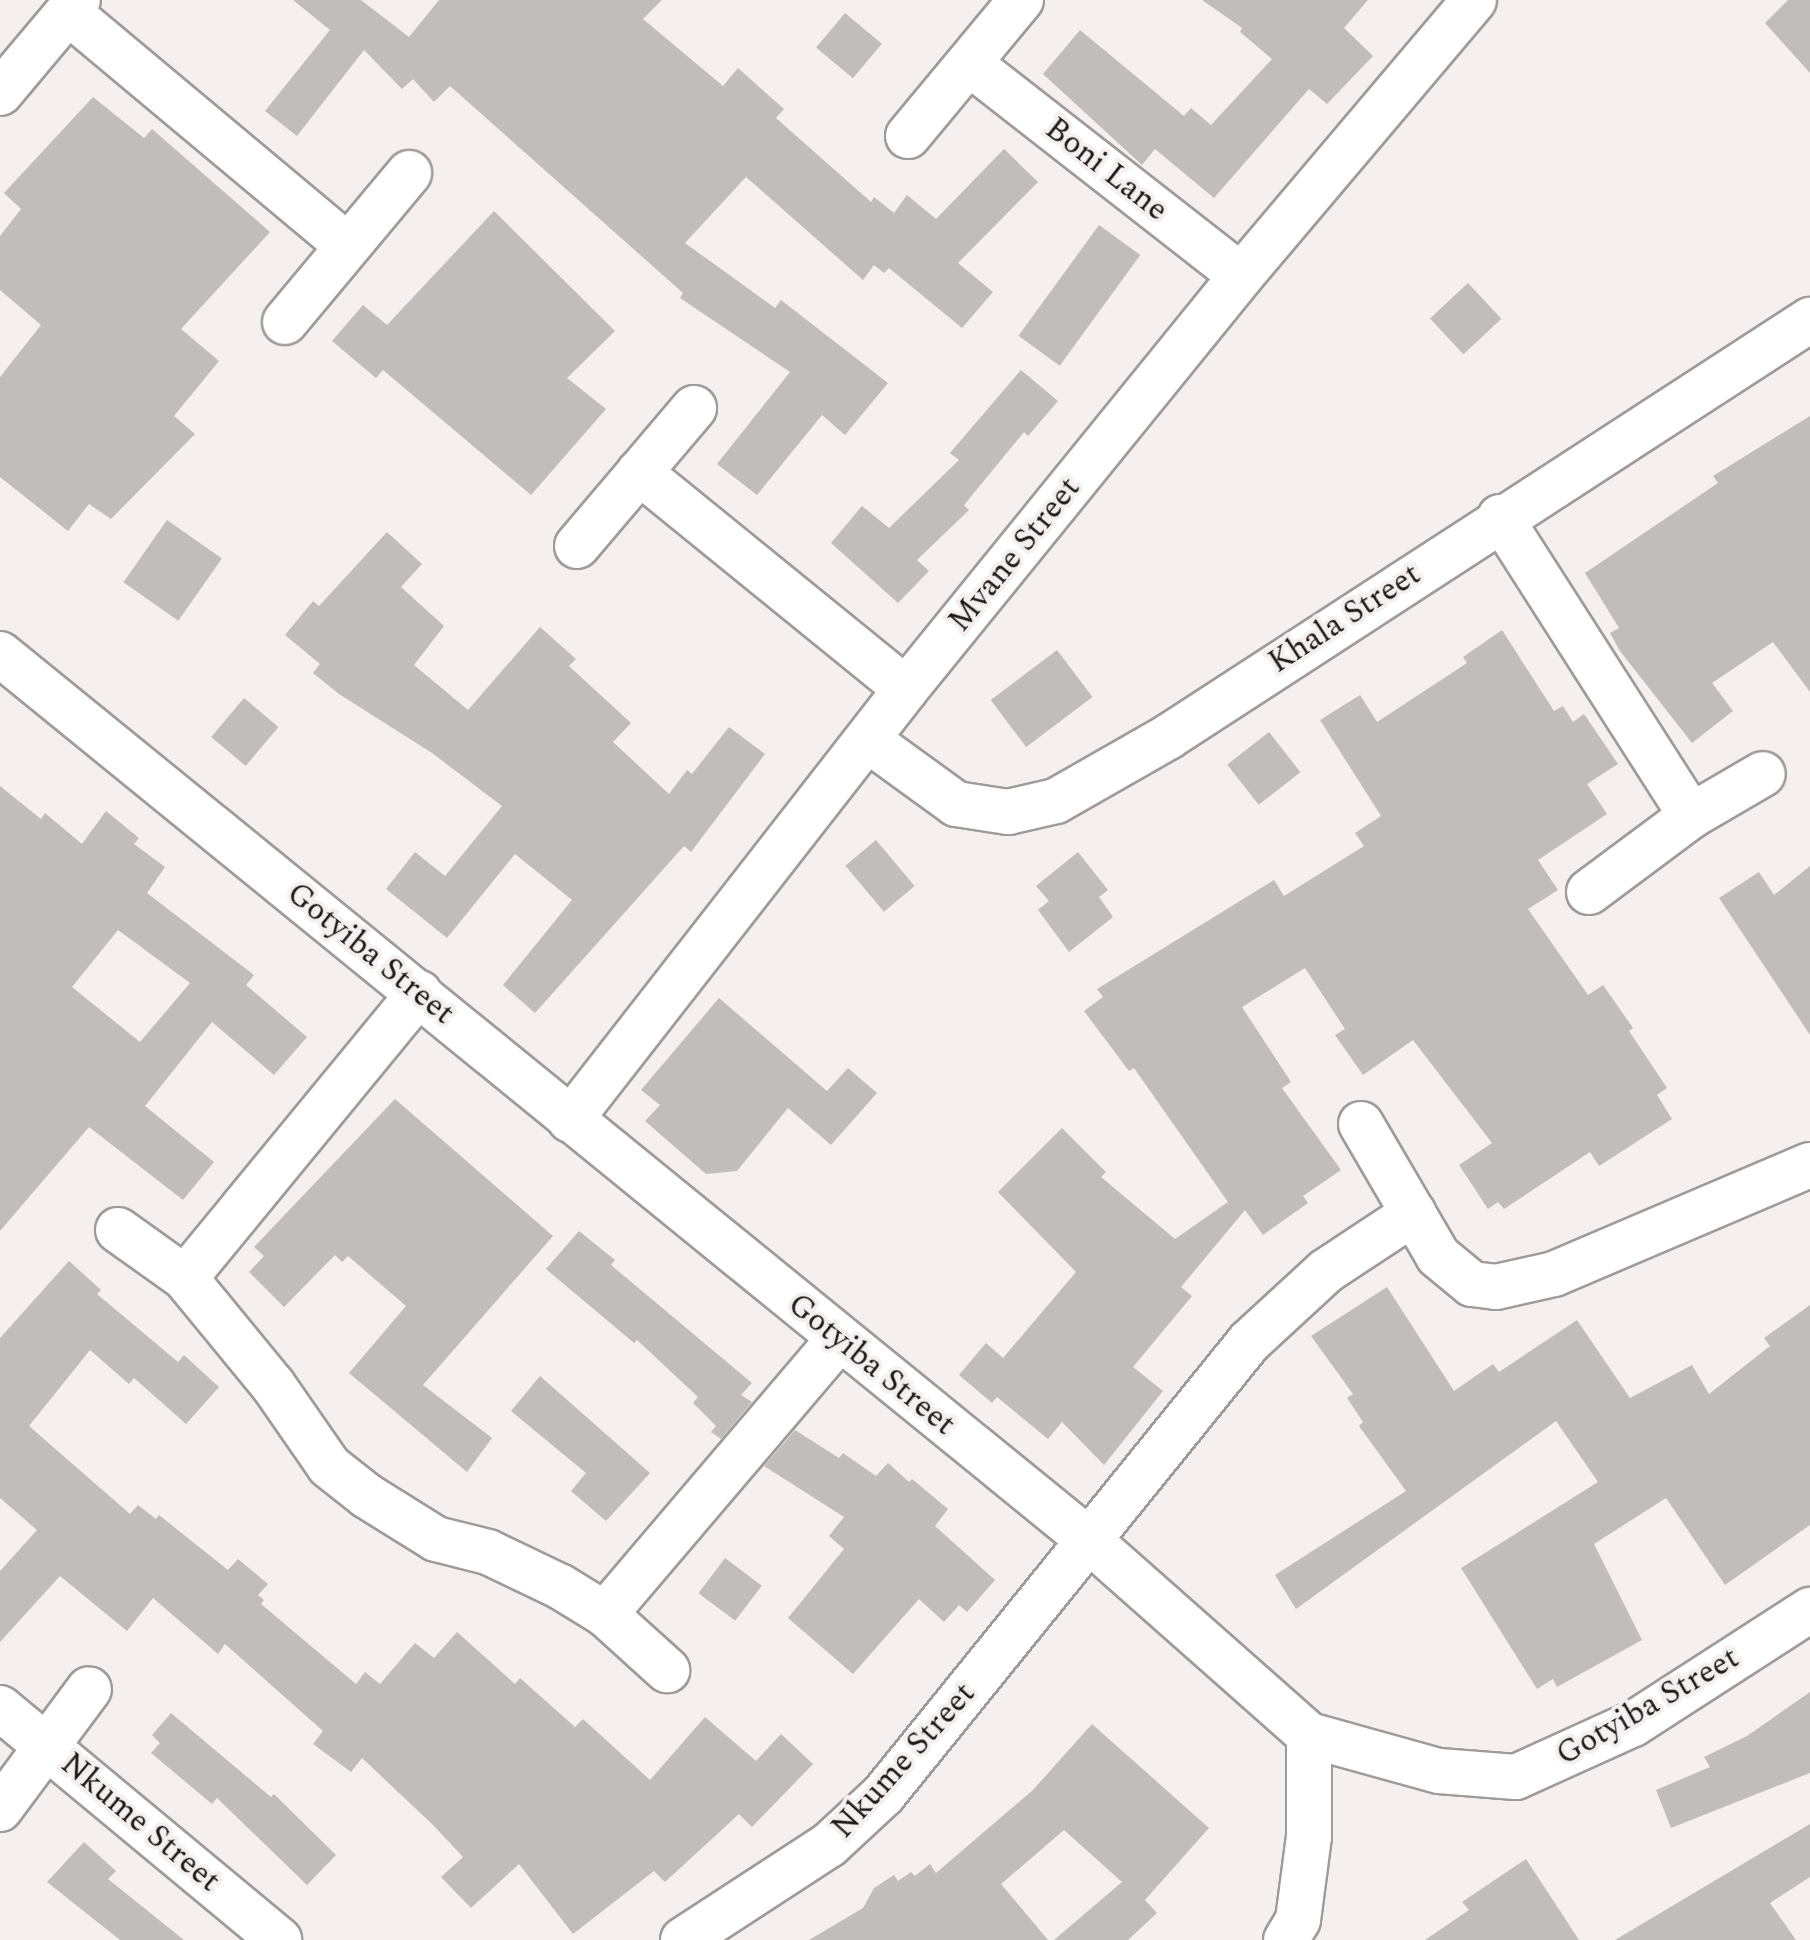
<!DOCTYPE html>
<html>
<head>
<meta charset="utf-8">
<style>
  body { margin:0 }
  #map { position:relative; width:1810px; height:1940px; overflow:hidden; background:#f5f0ef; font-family:Spectral,serif }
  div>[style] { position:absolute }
  .building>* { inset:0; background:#c1bdbb; transform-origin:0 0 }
  .roads { filter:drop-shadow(2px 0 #a09b9a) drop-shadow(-2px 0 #a09b9a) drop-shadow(0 2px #a09b9a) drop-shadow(0 -2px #a09b9a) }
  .minor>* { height:44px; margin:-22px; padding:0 22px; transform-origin:22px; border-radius:22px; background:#fff }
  span { translate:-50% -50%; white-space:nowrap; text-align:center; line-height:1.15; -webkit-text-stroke:8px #f5f0ef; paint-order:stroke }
  .street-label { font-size:32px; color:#1a1817 }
</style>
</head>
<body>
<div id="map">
  <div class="building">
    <i style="clip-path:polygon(293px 0,361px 0,409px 37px,439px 0,662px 0,643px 19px,723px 86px,738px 68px,784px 109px,776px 118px,871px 202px,874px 197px,894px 213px,907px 195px,936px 219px,1004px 149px,1038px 182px,958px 263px,993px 292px,962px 328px,889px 268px,884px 273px,874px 265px,863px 280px,746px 177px,685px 243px,775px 308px,781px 300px,888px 383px,845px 435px,822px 415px,757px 495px,717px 464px,790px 372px,680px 298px,683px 293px,450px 86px,434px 102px,413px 79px,402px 89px,364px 50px,297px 136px,265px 111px,330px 30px)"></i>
    <i style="clip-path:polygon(1202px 0,1368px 0,1344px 28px,1373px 56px,1327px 104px,1309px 89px,1214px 198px,1155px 149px,1142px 165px,1043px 74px,1080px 30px,1184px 116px,1191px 108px,1211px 125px,1272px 59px,1240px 32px,1242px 28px)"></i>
    <i style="clip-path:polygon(1788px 0,1810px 0,1810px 73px,1765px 23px)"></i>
    <i style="left:845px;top:13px;width:48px;height:45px;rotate:40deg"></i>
    <i style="clip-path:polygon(93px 97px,144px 138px,152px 129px,270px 232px,181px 329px,219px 361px,174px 416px,195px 434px,111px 519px,89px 504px,68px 531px,0 477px,0 377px,41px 325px,0 290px,0 236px,21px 209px,4px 193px)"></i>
    <i style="clip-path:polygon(494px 211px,615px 331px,567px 378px,606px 409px,531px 495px,383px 370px,376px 378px,332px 341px,363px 305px,387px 325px)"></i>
    <i style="left:1099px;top:225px;width:51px;height:137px;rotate:36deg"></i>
    <i style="left:1468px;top:283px;width:49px;height:52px;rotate:47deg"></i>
    <i style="clip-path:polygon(1021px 370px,1058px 401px,1028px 436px,1024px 432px,964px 505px,969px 510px,917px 560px,929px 571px,898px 603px,831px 543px,862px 506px,889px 528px,959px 460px,950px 453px)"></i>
    <i style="clip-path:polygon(1810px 416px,1810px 692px,1773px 642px,1712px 683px,1733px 711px,1692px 743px,1620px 651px,1610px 633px,1619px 628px,1585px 573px,1718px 483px,1713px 476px)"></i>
    <i style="left:167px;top:520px;width:67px;height:76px;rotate:35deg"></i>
    <i style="clip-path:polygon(387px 532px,422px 564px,401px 587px,444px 626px,414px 665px,468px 710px,540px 627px,576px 659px,569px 666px,631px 723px,613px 742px,669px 794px,687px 770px,692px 774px,729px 727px,765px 754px,691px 852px,684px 846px,535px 1013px,503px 985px,572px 900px,515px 854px,447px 938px,386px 889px,415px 852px,445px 876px,502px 806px,432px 753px,339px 694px,313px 673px,320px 664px,285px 635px,313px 601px,319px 606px)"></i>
    <i style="clip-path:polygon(1502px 630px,1554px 711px,1563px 706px,1573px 722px,1584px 714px,1618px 764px,1587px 784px,1607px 814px,1538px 860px,1558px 890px,1528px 909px,1588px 995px,1603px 985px,1633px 1028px,1629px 1031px,1667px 1088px,1657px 1095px,1672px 1119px,1599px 1166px,1590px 1152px,1504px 1209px,1498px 1202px,1488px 1209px,1459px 1165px,1492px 1143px,1413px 1040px,1363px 1075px,1335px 1035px,1345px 1029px,1305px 968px,1242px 1007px,1291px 1082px,1282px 1088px,1341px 1170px,1303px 1196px,1308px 1203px,1263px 1235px,1245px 1210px,1181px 1287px,1192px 1296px,1133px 1367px,1163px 1391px,1104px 1465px,1062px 1422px,1048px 1439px,997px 1397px,992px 1403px,959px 1375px,986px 1343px,1003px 1358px,1076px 1272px,998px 1192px,1062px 1128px,1106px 1172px,1101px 1177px,1175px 1239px,1228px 1202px,1134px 1068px,1129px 1071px,1084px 1011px,1103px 997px,1097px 989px,1274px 880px,1284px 896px,1364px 846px,1355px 833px,1381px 816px,1320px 720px,1360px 695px,1377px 722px,1467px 663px,1463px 657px)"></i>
    <i style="left:1057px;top:650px;width:59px;height:83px;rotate:53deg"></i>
    <i style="left:244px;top:698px;width:45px;height:51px;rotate:40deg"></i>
    <i style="left:1269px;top:732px;width:51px;height:53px;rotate:52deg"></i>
    <i style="clip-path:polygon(evenodd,0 786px,41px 819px,45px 813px,82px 844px,106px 811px,139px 838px,134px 844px,165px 867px,147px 893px,254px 975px,246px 985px,307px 1037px,274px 1075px,212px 1022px,145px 1106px,214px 1162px,183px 1200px,89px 1127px,0 1231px,0 786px,118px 930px,190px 983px,140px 1042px,72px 987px,118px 930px)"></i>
    <i style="left:876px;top:840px;width:60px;height:40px;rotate:50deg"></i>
    <i style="clip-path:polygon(1078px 852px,1108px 890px,1099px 897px,1113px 917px,1069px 952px,1038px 910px,1049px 901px,1036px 886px)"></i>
    <i style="clip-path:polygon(1810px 866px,1810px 1035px,1719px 898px,1759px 872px,1774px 895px)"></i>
    <i style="clip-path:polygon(719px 998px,827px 1091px,848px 1068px,877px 1093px,831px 1145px,788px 1108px,737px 1171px,706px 1174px,645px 1121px,660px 1105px,641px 1090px)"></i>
    <i style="clip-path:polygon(395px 1099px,553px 1236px,423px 1385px,492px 1438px,467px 1472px,349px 1373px,406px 1306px,348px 1256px,342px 1262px,335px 1255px,284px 1307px,249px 1272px,264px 1256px,254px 1247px)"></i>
    <i style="clip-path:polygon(579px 1231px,615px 1260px,611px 1265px,752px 1383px,741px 1395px,752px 1402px,721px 1439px,711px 1432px,716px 1426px,693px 1403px,698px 1397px,637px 1340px,634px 1343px,546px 1269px)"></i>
    <i style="clip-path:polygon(69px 1261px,101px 1290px,97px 1294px,178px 1362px,184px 1355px,219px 1387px,186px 1424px,134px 1378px,129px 1384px,90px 1350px,29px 1426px,130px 1514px,138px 1505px,156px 1519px,159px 1515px,228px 1570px,238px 1559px,268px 1584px,258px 1595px,264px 1600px,261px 1604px,356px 1684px,365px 1672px,380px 1684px,415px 1643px,434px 1658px,457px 1632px,515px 1684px,520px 1678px,575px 1727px,583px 1719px,650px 1780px,705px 1717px,756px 1761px,781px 1734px,813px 1764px,752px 1827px,739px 1814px,665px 1882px,654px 1871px,573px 1934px,519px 1864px,471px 1908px,441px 1877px,463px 1857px,433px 1825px,362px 1758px,351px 1772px,313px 1744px,323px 1731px,225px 1644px,218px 1654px,153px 1598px,127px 1631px,60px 1576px,0 1642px,0 1571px,37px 1530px,0 1498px,0 1338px)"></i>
    <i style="clip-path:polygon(1387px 1287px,1454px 1391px,1493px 1364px,1499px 1372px,1577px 1320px,1630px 1398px,1692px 1365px,1709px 1394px,1770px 1346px,1764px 1338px,1810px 1305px,1810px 1525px,1725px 1585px,1666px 1498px,1594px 1544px,1642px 1640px,1557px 1687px,1553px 1679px,1537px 1689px,1461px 1568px,1598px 1482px,1556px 1421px,1296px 1609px,1275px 1575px,1406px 1491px,1359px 1426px,1363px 1422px,1347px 1398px,1353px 1394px,1311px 1336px)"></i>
    <i style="clip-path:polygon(540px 1376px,650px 1473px,606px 1521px,571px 1491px,586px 1473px,511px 1411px)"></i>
    <i style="clip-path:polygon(795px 1430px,839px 1458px,843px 1453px,876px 1476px,888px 1463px,909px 1482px,912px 1479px,948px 1509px,935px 1526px,995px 1580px,967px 1612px,959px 1605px,944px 1622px,919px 1599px,853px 1674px,788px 1618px,844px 1549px,829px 1536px,844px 1517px,764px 1466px)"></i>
    <i style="left:725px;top:1558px;width:46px;height:44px;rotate:37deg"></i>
    <i style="clip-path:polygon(1810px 1692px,1810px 1773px,1671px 1828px,1656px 1790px,1710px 1767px,1704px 1757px,1747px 1736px)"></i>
    <i style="clip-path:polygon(171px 1713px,271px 1797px,274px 1794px,336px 1855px,307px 1885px,217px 1798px,212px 1804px,151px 1753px,160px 1743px,152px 1735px)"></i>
    <i style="clip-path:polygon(1092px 1724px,1209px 1828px,1145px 1900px,1157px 1913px,1128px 1940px,1054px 1940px,1122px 1882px,1064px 1830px,1001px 1884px,1048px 1940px,809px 1940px,863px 1908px,874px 1888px,894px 1875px,898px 1881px,911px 1872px,915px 1876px,930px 1864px,936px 1873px,1033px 1790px)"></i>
    <i style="clip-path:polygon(1810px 1824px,1810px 1877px,1770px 1903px,1796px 1940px,1615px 1940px)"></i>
    <i style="clip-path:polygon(84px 1842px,116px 1871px,108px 1879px,184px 1940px,120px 1940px,47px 1882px)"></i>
    <i style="clip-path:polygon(1526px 1859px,1579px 1940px,1425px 1940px,1469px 1910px,1462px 1902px)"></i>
  </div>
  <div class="roads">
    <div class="minor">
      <i style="left:68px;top:12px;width:361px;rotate:39.9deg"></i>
      <i style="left:970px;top:64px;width:344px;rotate:38deg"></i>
      <i style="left:0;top:93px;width:121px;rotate:-50deg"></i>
      <i style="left:908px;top:136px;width:177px;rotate:-50.3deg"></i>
      <i style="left:285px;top:322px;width:194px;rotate:-50.2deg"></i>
      <i style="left:639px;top:472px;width:344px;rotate:39.1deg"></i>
      <i style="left:1500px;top:517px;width:355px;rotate:57.4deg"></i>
      <i style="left:577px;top:546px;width:181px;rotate:-49.7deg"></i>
      <i style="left:0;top:654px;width:1407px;rotate:39.14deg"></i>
      <i style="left:1091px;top:1542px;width:291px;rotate:41.5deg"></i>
      <i style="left:1309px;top:1735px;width:135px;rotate:15.5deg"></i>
      <i style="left:1439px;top:1771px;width:77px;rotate:4.5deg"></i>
      <i style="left:1516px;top:1777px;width:128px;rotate:-24.4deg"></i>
      <i style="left:1633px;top:1724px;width:211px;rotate:-32.8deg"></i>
      <i style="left:868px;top:740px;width:109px;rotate:36deg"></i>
      <i style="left:956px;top:804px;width:53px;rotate:8.7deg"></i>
      <i style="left:1008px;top:812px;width:49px;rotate:-12.9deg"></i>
      <i style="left:1056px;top:801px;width:129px;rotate:-29.7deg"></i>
      <i style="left:1168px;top:737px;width:766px;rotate:-33.01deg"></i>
      <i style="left:1589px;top:892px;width:127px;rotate:-36.7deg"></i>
      <i style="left:1691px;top:816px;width:83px;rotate:-30.3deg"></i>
      <i style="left:570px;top:1120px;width:546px;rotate:-52.06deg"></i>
      <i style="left:906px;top:689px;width:532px;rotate:-50.95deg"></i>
      <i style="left:1241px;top:276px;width:361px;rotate:-49.8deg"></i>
      <i style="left:1361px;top:1124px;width:153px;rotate:59.7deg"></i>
      <i style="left:1438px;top:1256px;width:44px;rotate:39.5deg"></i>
      <i style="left:1472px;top:1284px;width:24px;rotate:7deg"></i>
      <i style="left:1496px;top:1287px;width:59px;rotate:-12.6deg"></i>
      <i style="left:1554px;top:1274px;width:278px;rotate:-23.1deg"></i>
      <i style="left:118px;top:1230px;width:82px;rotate:35.6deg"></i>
      <i style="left:185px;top:1278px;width:139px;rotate:50.6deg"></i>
      <i style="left:273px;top:1385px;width:98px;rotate:55.3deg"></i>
      <i style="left:329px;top:1466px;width:48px;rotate:38.3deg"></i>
      <i style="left:367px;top:1496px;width:81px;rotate:31.9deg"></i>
      <i style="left:436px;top:1539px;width:54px;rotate:14deg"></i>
      <i style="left:488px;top:1552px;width:81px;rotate:25.6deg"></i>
      <i style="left:561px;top:1587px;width:52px;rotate:31.5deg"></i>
      <i style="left:605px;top:1614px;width:84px;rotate:42.1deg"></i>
      <i style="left:185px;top:1278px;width:369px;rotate:-50.6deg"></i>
      <i style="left:605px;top:1614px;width:361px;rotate:-49.6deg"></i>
      <i style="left:0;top:1708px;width:363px;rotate:39.7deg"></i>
      <i style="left:0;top:1809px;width:149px;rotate:-53.4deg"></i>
      <i style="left:683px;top:1940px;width:174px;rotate:-33.1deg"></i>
      <i style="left:829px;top:1845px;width:74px;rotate:-42.8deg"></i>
      <i style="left:883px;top:1795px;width:582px;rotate:-51.06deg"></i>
      <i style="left:1249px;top:1342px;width:105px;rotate:-42.7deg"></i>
      <i style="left:1326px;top:1271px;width:105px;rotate:-33.4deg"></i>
      <i style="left:1286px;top:1940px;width:23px;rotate:-59deg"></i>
      <i style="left:1298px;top:1920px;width:84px;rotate:-82.5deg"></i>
      <i style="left:1309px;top:1837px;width:102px;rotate:-90deg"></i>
    </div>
  </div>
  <div class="street-label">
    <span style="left:1106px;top:170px;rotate:38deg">Boni Lane</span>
    <span style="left:1015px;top:555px;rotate:-51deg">Mvane Street</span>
    <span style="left:1345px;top:619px;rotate:-33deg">Khala Street</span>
    <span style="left:370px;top:954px;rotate:39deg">Gotyiba Street</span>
    <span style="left:871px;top:1365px;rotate:39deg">Gotyiba Street</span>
    <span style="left:1648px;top:1707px;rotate:-30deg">Gotyiba Street</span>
    <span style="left:904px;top:1761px;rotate:-48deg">Nkume Street</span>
    <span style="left:140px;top:1823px;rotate:40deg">Nkume Street</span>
  </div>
</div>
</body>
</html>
